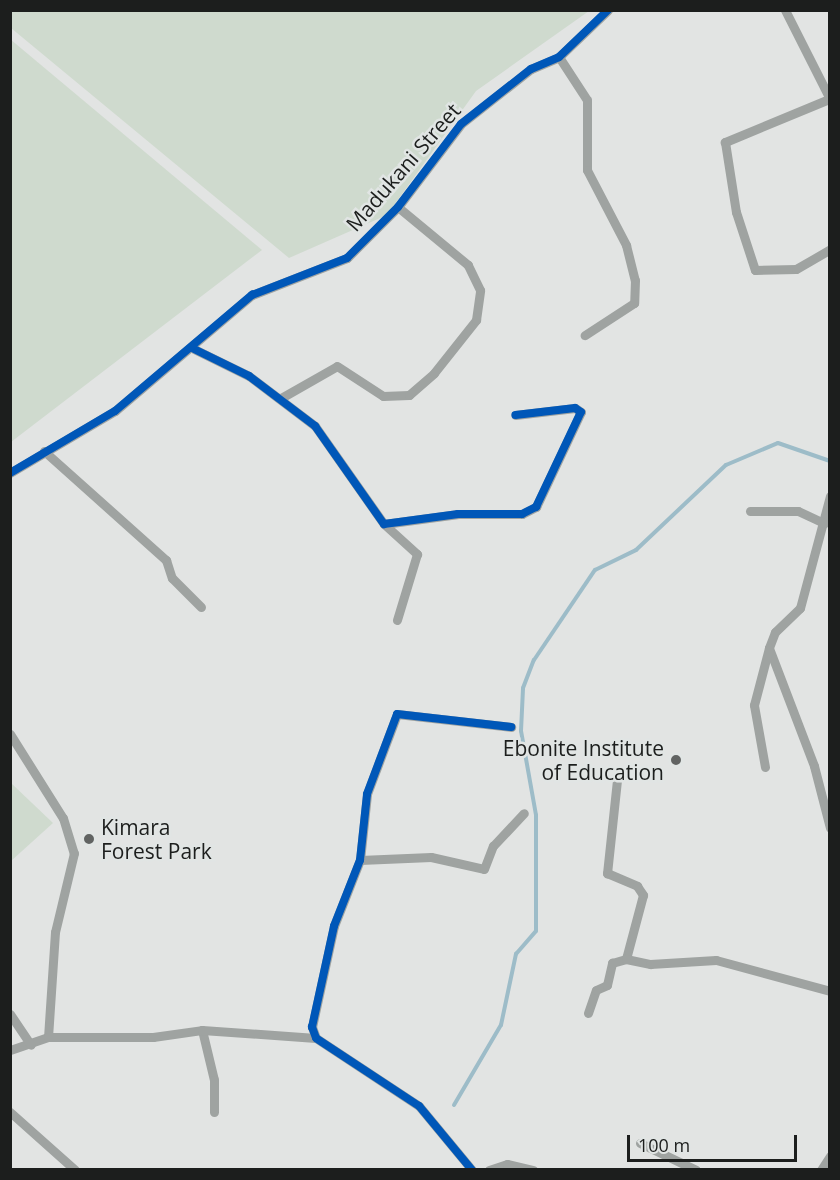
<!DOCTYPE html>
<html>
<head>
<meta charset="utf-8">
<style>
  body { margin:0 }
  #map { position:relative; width:840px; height:1180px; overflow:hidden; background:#e2e4e3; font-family:"Open Sans",sans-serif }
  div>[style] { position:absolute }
  .green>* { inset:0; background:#cfdace }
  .stream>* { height:4px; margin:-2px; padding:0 2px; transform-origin:2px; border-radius:2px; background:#9dbcc8 }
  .minor>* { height:9px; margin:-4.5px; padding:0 4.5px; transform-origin:4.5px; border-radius:4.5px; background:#9fa3a1 }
  .cycleway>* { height:8px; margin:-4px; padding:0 4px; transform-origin:4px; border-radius:4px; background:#0057b8 }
  .dots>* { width:16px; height:16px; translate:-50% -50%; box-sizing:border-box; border:3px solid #e1e5e4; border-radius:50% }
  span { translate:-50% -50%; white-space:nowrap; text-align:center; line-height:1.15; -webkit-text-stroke:5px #e1e5e4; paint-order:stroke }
  .street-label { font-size:21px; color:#1c1e1d }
  .poi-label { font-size:21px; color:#1c1e1d }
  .right { translate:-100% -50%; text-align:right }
  .left { translate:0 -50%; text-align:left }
  .frame { position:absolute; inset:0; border:12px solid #1c1e1d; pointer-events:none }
  .scale { position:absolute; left:627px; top:1135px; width:170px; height:27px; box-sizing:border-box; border:3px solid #1c1e1d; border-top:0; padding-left:8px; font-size:18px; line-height:21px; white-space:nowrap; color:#1c1e1d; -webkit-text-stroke:4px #e1e5e4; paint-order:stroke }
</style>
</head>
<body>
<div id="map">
  <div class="green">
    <i style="clip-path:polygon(10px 11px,589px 11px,476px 91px,387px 215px,289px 258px,11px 28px)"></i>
    <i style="clip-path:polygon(10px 39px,262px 250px,11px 442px,10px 442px)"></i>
    <i style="clip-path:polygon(11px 783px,53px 823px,11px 861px,10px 861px)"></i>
  </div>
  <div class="stream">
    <i style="left:454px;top:1105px;width:93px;rotate:-59.6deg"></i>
    <i style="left:501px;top:1025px;width:73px;rotate:-78.1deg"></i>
    <i style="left:516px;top:954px;width:30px;rotate:-49deg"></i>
    <i style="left:536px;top:931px;width:116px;rotate:-90deg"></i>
    <i style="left:536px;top:815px;width:85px;rotate:-100.1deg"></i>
    <i style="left:521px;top:731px;width:43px;rotate:-87.3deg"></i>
    <i style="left:523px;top:688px;width:30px;rotate:-69deg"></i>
    <i style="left:534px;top:660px;width:109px;rotate:-55.9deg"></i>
    <i style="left:595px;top:570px;width:46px;rotate:-26deg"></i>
    <i style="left:636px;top:550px;width:124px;rotate:-43.4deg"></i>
    <i style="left:726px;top:465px;width:56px;rotate:-22.9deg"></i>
    <i style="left:778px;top:443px;width:55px;rotate:19.1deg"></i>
  </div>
  <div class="minor">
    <i style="left:785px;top:10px;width:100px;rotate:63.2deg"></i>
    <i style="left:559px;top:57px;width:51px;rotate:56.9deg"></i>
    <i style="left:587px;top:100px;width:70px;rotate:90deg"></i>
    <i style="left:587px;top:170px;width:85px;rotate:62.5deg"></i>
    <i style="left:626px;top:245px;width:36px;rotate:76deg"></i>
    <i style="left:635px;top:280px;width:23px;rotate:92deg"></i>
    <i style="left:634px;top:303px;width:59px;rotate:146.9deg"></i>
    <i style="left:829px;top:99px;width:113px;rotate:157.5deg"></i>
    <i style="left:725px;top:142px;width:71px;rotate:81.1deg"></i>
    <i style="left:736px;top:212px;width:61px;rotate:71.9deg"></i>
    <i style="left:755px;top:270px;width:41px;rotate:-1.4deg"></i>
    <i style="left:796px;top:269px;width:39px;rotate:-30deg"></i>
    <i style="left:194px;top:349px;width:61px;rotate:26.1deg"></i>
    <i style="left:249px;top:376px;width:83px;rotate:37.1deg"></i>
    <i style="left:315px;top:426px;width:120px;rotate:54.9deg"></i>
    <i style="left:384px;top:524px;width:75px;rotate:-7.7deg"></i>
    <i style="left:458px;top:514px;width:64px"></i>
    <i style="left:522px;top:514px;width:16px;rotate:-27deg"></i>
    <i style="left:536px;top:507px;width:105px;rotate:-64.7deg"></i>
    <i style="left:581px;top:412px;width:7px;rotate:-146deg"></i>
    <i style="left:575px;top:408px;width:60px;rotate:173.3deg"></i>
    <i style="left:281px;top:398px;width:64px;rotate:-29.7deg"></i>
    <i style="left:337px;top:366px;width:55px;rotate:33.1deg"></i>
    <i style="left:383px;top:396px;width:26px;rotate:-2deg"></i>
    <i style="left:409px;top:395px;width:33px;rotate:-41deg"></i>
    <i style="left:434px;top:373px;width:68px;rotate:-51.6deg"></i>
    <i style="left:476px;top:320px;width:30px;rotate:-82deg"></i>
    <i style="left:480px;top:290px;width:28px;rotate:-116deg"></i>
    <i style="left:468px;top:265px;width:91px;rotate:-140.4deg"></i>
    <i style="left:44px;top:451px;width:164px;rotate:41.8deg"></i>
    <i style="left:166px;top:560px;width:19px;rotate:72deg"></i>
    <i style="left:172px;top:578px;width:41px;rotate:45deg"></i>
    <i style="left:10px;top:473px;width:122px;rotate:-30.6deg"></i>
    <i style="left:115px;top:411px;width:180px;rotate:-40.3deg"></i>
    <i style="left:252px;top:295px;width:102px;rotate:-21.3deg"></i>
    <i style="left:347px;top:258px;width:72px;rotate:-45deg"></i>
    <i style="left:398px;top:207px;width:104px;rotate:-52.8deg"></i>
    <i style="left:461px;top:124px;width:89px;rotate:-38.2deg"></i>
    <i style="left:531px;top:69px;width:30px;rotate:-23deg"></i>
    <i style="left:559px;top:57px;width:68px;rotate:-43.8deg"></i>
    <i style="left:830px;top:496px;width:116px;rotate:105deg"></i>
    <i style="left:800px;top:608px;width:35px;rotate:136deg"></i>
    <i style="left:775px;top:632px;width:17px;rotate:111deg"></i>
    <i style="left:769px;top:648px;width:126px;rotate:69.1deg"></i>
    <i style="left:814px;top:766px;width:64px;rotate:75.5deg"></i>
    <i style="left:750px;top:511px;width:48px"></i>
    <i style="left:798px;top:511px;width:29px;rotate:25deg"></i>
    <i style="left:384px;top:524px;width:45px;rotate:42.3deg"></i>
    <i style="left:417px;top:554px;width:69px;rotate:106.9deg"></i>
    <i style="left:10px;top:734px;width:99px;rotate:57.8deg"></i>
    <i style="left:63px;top:818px;width:37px;rotate:73deg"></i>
    <i style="left:74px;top:853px;width:81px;rotate:103.5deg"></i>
    <i style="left:55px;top:932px;width:105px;rotate:93.8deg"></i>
    <i style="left:48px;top:1037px;width:40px;rotate:161.1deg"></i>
    <i style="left:765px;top:767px;width:63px;rotate:-100.1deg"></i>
    <i style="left:754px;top:705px;width:59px;rotate:-75.3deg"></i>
    <i style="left:617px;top:780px;width:94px;rotate:96.1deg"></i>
    <i style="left:607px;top:873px;width:33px;rotate:23deg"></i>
    <i style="left:637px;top:886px;width:11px;rotate:56deg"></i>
    <i style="left:643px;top:895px;width:66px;rotate:104.9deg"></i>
    <i style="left:360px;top:860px;width:71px;rotate:-2.4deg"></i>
    <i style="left:431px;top:857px;width:54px;rotate:12.8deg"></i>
    <i style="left:484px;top:869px;width:25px;rotate:-69deg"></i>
    <i style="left:493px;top:846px;width:45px;rotate:-46.8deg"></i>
    <i style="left:588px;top:1013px;width:24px;rotate:-71deg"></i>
    <i style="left:596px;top:990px;width:12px;rotate:-24deg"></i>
    <i style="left:607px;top:985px;width:23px;rotate:-77deg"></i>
    <i style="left:612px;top:963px;width:15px;rotate:-16deg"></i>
    <i style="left:626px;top:959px;width:25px;rotate:12deg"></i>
    <i style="left:650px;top:964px;width:66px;rotate:-3.5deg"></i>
    <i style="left:716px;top:960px;width:118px;rotate:15.2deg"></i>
    <i style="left:10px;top:1014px;width:37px;rotate:56deg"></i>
    <i style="left:202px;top:1030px;width:51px;rotate:76.5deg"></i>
    <i style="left:214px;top:1080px;width:32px;rotate:90deg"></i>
    <i style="left:48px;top:1037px;width:105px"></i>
    <i style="left:153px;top:1037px;width:49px;rotate:-8.1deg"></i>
    <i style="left:202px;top:1030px;width:114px;rotate:4deg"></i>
    <i style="left:10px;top:1112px;width:87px;rotate:41.7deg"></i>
    <i style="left:640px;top:1143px;width:62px;rotate:25.7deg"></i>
    <i style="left:472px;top:1170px;width:83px;rotate:-129.6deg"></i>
    <i style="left:419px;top:1106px;width:123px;rotate:-146.6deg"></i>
    <i style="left:316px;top:1038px;width:12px;rotate:-110deg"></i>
    <i style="left:312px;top:1027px;width:103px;rotate:-77.7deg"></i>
    <i style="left:334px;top:926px;width:71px;rotate:-68.5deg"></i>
    <i style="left:360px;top:860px;width:66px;rotate:-83.9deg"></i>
    <i style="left:367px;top:794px;width:85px;rotate:-69.4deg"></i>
    <i style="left:397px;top:714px;width:115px;rotate:6.5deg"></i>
    <i style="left:489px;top:1170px;width:19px;rotate:-18deg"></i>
    <i style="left:507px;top:1164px;width:27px;rotate:13deg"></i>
    <i style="left:821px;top:1170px;width:17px;rotate:-57deg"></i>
  </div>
  <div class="cycleway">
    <i style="left:194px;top:349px;width:61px;rotate:26.1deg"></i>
    <i style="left:249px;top:376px;width:83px;rotate:37.1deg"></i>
    <i style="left:315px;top:426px;width:120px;rotate:54.9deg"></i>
    <i style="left:384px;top:524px;width:75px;rotate:-7.7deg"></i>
    <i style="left:458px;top:514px;width:64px"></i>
    <i style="left:522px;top:514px;width:16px;rotate:-27deg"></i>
    <i style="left:536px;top:507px;width:105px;rotate:-64.7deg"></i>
    <i style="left:581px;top:412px;width:7px;rotate:-146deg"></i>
    <i style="left:575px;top:408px;width:60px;rotate:173.3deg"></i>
    <i style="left:10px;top:473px;width:122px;rotate:-30.6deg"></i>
    <i style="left:115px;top:411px;width:180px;rotate:-40.3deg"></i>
    <i style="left:252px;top:295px;width:102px;rotate:-21.3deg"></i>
    <i style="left:347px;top:258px;width:72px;rotate:-45deg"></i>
    <i style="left:398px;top:207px;width:104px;rotate:-52.8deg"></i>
    <i style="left:461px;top:124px;width:89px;rotate:-38.2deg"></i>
    <i style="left:531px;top:69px;width:30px;rotate:-23deg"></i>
    <i style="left:559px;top:57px;width:68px;rotate:-43.8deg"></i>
    <i style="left:472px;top:1170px;width:83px;rotate:-129.6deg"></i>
    <i style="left:419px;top:1106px;width:123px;rotate:-146.6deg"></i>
    <i style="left:316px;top:1038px;width:12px;rotate:-110deg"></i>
    <i style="left:312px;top:1027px;width:103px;rotate:-77.7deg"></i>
    <i style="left:334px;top:926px;width:71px;rotate:-68.5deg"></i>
    <i style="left:360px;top:860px;width:66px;rotate:-83.9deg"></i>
    <i style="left:367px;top:794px;width:85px;rotate:-69.4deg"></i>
    <i style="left:397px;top:714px;width:115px;rotate:6.5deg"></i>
  </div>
  <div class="dots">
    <i style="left:676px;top:760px;background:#616362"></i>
    <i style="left:89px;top:839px;background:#616362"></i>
  </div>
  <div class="street-label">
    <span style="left:403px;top:167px;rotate:-49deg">Madukani Street</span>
  </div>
  <div class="poi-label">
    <span class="right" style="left:664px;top:760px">Ebonite Institute<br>of Education</span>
    <span class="left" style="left:101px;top:839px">Kimara<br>Forest Park</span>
  </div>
  <div class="frame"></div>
  <div class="scale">100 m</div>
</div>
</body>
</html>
